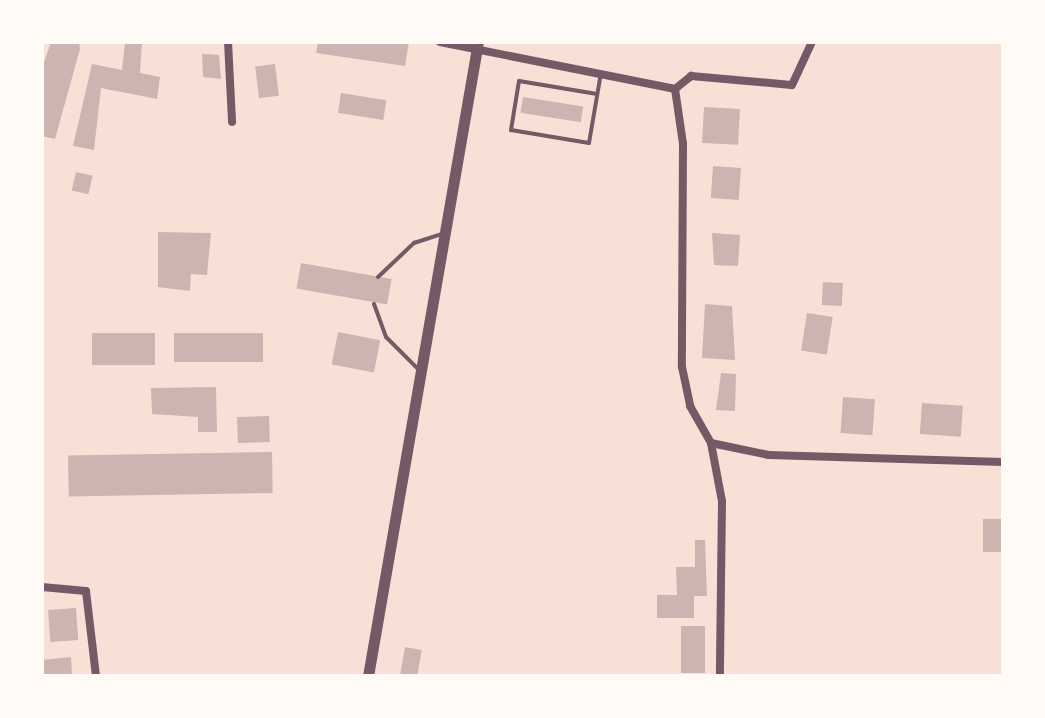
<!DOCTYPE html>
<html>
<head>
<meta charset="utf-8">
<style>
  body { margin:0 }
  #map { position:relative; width:1045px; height:718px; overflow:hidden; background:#f7e1d7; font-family:Roboto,sans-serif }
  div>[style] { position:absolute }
  .building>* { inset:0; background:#ccb4b1; transform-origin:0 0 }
  .service>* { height:4px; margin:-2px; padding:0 2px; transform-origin:2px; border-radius:2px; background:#755966 }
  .minor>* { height:8px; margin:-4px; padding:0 4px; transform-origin:4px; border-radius:4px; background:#755966 }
  .tertiary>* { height:11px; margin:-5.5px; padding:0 5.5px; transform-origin:5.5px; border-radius:5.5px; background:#755966 }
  span { translate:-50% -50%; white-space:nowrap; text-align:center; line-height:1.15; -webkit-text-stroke:8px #fffaf5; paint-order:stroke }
  .frame { position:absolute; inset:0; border:44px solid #fffaf5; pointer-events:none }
</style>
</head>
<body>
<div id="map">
  <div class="building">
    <i style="clip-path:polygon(51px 42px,79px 42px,80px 49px,55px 139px,42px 136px,42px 68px)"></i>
    <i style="clip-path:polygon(125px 42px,142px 42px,140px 73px,160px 77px,157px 99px,101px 88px,94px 150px,73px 146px,92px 64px,122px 70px)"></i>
    <i style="clip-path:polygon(318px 42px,409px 42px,405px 66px,316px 53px)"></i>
    <i style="clip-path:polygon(202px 54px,219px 55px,221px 79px,203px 77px)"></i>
    <i style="left:275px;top:64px;width:32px;height:20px;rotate:83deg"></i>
    <i style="left:341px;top:93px;width:46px;height:20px;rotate:9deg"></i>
    <i style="left:523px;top:97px;width:61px;height:16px;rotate:9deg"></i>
    <i style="left:704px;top:107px;width:36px;height:36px;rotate:3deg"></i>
    <i style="left:713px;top:166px;width:28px;height:32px;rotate:4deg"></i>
    <i style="left:76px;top:172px;width:17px;height:19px;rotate:13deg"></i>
    <i style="clip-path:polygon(158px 232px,211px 233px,207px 275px,191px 274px,190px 291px,158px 287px)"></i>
    <i style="clip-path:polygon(712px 233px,740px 235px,738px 266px,714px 265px)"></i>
    <i style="left:301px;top:263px;width:92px;height:26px;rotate:10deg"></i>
    <i style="left:823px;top:282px;width:20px;height:23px;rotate:3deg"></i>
    <i style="clip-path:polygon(705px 304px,732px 306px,735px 360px,702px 358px)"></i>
    <i style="left:807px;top:313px;width:26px;height:38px;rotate:9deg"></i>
    <i style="left:338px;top:332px;width:43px;height:33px;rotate:11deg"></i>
    <i style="left:92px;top:333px;width:63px;height:32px"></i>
    <i style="left:174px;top:333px;width:89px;height:29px"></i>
    <i style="clip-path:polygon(721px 373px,736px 374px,735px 411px,716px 410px)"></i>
    <i style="clip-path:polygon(216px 387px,217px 432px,198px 432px,198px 417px,152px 414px,151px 388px)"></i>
    <i style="left:843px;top:397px;width:32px;height:36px;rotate:4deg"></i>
    <i style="left:922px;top:403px;width:41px;height:31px;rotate:4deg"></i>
    <i style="left:269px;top:416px;width:26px;height:32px;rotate:88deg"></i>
    <i style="left:272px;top:452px;width:41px;height:204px;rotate:89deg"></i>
    <i style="left:1003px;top:519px;width:33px;height:20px;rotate:90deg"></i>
    <i style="clip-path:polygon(695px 540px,705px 540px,707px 596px,694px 596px,694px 618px,657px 618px,657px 595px,677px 595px,676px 567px,695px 567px)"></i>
    <i style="left:76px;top:608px;width:32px;height:28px;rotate:86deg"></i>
    <i style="left:681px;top:626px;width:24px;height:47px"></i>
    <i style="left:405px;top:647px;width:17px;height:29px;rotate:10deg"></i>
    <i style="clip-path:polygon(71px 657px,72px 676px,42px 676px,42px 660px)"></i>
  </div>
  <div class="service">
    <i style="left:597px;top:94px;width:79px;rotate:-170.5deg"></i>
    <i style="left:519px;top:81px;width:50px;rotate:99.3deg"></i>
    <i style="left:511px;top:130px;width:79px;rotate:9.5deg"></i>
    <i style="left:589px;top:143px;width:71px;rotate:-80.3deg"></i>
    <i style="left:378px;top:277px;width:50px;rotate:-43.4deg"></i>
    <i style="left:414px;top:243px;width:32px;rotate:-18deg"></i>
    <i style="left:374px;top:304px;width:35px;rotate:70deg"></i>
    <i style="left:386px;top:337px;width:48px;rotate:45deg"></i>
  </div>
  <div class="minor">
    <i style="left:228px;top:42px;width:80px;rotate:87.1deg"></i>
    <i style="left:440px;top:42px;width:240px;rotate:11.3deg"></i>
    <i style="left:675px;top:89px;width:21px;rotate:-39deg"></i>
    <i style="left:691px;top:76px;width:101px;rotate:5.1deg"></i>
    <i style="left:792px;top:85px;width:47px;rotate:-65.1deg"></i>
    <i style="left:675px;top:89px;width:56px;rotate:81.7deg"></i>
    <i style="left:683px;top:144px;width:223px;rotate:90.3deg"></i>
    <i style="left:682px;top:367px;width:40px;rotate:78deg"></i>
    <i style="left:690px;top:406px;width:43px;rotate:60.4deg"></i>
    <i style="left:711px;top:443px;width:59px;rotate:79.3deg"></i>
    <i style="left:722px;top:501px;width:175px;rotate:90.7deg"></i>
    <i style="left:711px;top:443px;width:59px;rotate:11.7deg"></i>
    <i style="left:769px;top:455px;width:234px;rotate:1.7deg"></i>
    <i style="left:42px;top:587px;width:44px;rotate:5.2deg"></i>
    <i style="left:86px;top:591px;width:86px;rotate:83.3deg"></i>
  </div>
  <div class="tertiary">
    <i style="left:368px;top:676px;width:643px;rotate:-80.16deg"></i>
  </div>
  <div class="frame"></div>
</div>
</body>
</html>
